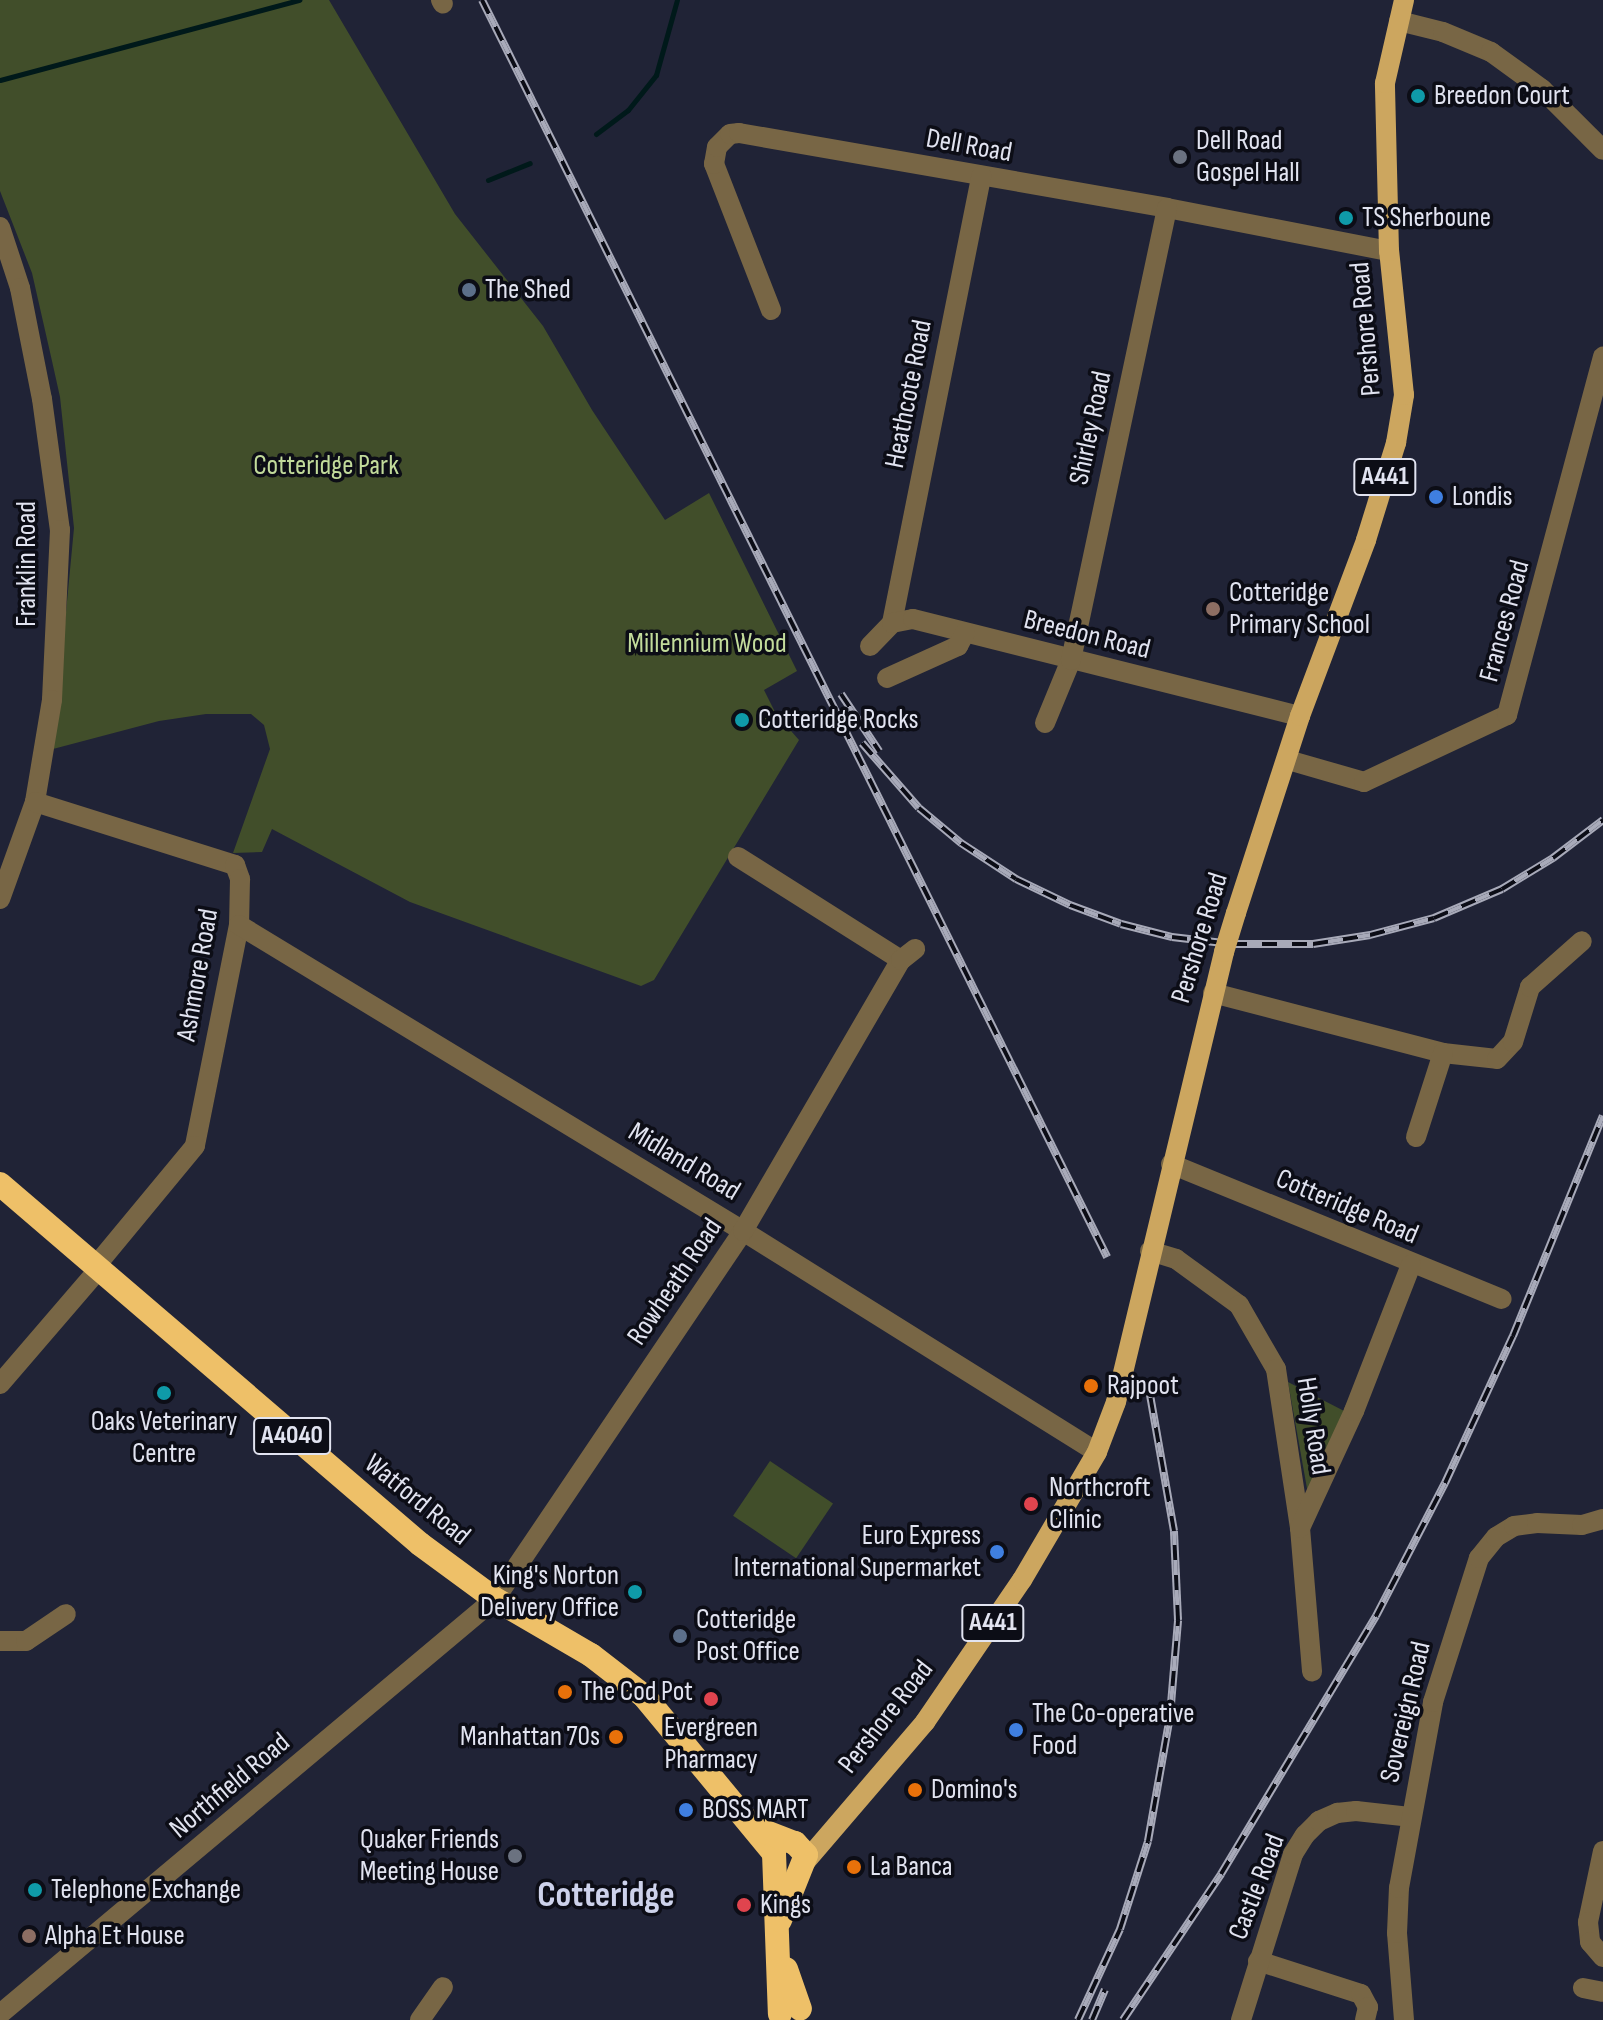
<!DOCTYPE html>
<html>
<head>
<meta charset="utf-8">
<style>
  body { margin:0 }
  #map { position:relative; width:1603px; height:2020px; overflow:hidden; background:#202336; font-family:"Sofia Sans Condensed",sans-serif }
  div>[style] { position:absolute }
  .green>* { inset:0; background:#414e2a; transform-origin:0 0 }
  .stream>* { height:5px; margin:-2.5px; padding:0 2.5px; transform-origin:2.5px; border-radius:2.5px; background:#00191a }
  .minor>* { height:20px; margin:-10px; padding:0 10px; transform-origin:10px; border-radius:10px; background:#786645 }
  .major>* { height:20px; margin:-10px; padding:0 10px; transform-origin:10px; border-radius:10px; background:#cca65f }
  .highway>* { height:24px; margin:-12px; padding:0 12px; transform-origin:12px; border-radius:12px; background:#eec068 }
  .rail>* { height:8px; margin-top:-4px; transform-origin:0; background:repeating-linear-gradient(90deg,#0c0d16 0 15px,#a8aab9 0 30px); box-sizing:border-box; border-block:2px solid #a8aab9 }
  .major-bridge>* { height:20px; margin:-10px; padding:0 10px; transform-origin:10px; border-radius:10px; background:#cca65f }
  .dots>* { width:22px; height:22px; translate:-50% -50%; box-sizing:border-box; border:4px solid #0c0d16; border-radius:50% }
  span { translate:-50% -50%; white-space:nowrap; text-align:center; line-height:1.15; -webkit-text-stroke:7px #0c0d16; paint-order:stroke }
  .shield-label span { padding:2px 6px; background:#0c0d16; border:2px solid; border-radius:6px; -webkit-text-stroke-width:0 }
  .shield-label { font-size:26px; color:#e1e3f0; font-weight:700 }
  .poi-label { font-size:28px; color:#e1e3f0 }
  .left { translate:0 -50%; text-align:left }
  .right { translate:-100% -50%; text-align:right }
  .street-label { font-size:28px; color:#e1e3f0 }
  .park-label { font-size:28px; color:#c2db9b }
  .district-label { font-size:36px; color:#cdd2eb; font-weight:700 }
</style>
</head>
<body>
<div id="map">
  <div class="green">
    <i style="clip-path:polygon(0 0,329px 0,455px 214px,543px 326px,592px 410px,665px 520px,709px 493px,797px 671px,764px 690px,776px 714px,799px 740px,654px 980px,641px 986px,410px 902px,272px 829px,262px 852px,233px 853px,270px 749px,264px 725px,251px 714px,206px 714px,159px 721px,53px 749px,74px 528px,60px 397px,52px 361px,32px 273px,0 191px)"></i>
    <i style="clip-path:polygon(1288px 1382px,1348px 1413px,1308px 1494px)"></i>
    <i style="left:770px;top:1461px;width:76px;height:66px;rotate:34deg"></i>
  </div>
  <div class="stream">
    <i style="left:0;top:80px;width:310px;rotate:-15deg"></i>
    <i style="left:596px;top:134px;width:40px;rotate:-37deg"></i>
    <i style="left:628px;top:110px;width:45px;rotate:-51.3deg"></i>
    <i style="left:656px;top:75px;width:78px;rotate:-74.4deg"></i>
    <i style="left:488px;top:180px;width:45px;rotate:-22deg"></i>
  </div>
  <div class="minor">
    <i style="left:441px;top:0;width:4px;rotate:63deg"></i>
    <i style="left:1399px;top:21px;width:45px;rotate:14deg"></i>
    <i style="left:1443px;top:32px;width:52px;rotate:22.6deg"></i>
    <i style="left:1491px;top:52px;width:63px;rotate:36deg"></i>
    <i style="left:1542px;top:89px;width:86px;rotate:45deg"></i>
    <i style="left:0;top:227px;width:64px;rotate:71.8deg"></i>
    <i style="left:20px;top:288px;width:113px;rotate:78.8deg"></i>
    <i style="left:42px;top:399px;width:132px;rotate:82.2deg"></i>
    <i style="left:60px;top:530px;width:170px;rotate:92.7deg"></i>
    <i style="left:52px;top:700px;width:103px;rotate:99.5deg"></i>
    <i style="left:35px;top:802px;width:103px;rotate:109.8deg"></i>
    <i style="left:771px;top:310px;width:157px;rotate:-111.3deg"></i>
    <i style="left:714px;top:164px;width:17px;rotate:-80deg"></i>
    <i style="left:717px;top:147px;width:18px;rotate:-45deg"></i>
    <i style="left:730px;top:134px;width:9px;rotate:-6deg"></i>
    <i style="left:739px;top:133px;width:435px;rotate:9.9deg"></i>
    <i style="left:1167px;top:208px;width:226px;rotate:11deg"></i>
    <i style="left:892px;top:623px;width:456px;rotate:-78.7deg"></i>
    <i style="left:870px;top:646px;width:32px;rotate:-46deg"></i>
    <i style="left:892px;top:623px;width:21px;rotate:-11deg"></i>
    <i style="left:913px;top:619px;width:399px;rotate:14.1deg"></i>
    <i style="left:887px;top:678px;width:78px;rotate:-24.3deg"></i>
    <i style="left:958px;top:646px;width:15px;rotate:-62deg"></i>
    <i style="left:1045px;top:723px;width:68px;rotate:-67.6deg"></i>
    <i style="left:1071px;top:660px;width:462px;rotate:-78deg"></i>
    <i style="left:1288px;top:760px;width:79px;rotate:16.1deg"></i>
    <i style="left:1364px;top:782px;width:158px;rotate:-25.1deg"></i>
    <i style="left:1507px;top:715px;width:371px;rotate:-75deg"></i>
    <i style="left:35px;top:802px;width:210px;rotate:17.5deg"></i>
    <i style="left:235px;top:865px;width:15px;rotate:70deg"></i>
    <i style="left:240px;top:879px;width:46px;rotate:91.2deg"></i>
    <i style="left:239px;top:925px;width:225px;rotate:101.3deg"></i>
    <i style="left:195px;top:1146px;width:157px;rotate:129.6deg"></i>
    <i style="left:738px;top:857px;width:193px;rotate:32.3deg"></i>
    <i style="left:239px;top:925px;width:590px;rotate:31.26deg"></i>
    <i style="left:743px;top:1231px;width:417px;rotate:32deg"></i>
    <i style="left:1213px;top:993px;width:238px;rotate:14.6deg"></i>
    <i style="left:1443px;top:1053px;width:54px;rotate:6.3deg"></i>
    <i style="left:1497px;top:1059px;width:23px;rotate:-47deg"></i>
    <i style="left:1513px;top:1042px;width:58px;rotate:-72.8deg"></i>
    <i style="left:1530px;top:987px;width:69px;rotate:-41.5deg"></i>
    <i style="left:1416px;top:1137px;width:88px;rotate:-72.2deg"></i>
    <i style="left:1171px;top:1164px;width:357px;rotate:22.2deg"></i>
    <i style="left:1150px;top:1251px;width:27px;rotate:17deg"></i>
    <i style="left:1176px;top:1259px;width:78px;rotate:36.1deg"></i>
    <i style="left:1239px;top:1305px;width:74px;rotate:60deg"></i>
    <i style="left:1276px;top:1369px;width:161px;rotate:81.4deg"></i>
    <i style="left:1300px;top:1528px;width:144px;rotate:85.2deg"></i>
    <i style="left:0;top:1384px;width:150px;rotate:-49.3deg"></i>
    <i style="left:1300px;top:1528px;width:129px;rotate:-65.2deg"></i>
    <i style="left:1354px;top:1411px;width:157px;rotate:-68.7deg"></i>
    <i style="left:0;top:1641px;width:26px"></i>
    <i style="left:26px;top:1641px;width:48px;rotate:-34deg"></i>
    <i style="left:1603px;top:1851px;width:73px;rotate:101.9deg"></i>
    <i style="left:1588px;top:1922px;width:20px;rotate:84deg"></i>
    <i style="left:1590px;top:1942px;width:20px;rotate:49deg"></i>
    <i style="left:1258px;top:1961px;width:108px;rotate:17.8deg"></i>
    <i style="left:1361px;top:1994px;width:15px;rotate:62deg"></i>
    <i style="left:1368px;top:2007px;width:13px;rotate:103deg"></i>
    <i style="left:1583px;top:1988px;width:20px;rotate:11deg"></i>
    <i style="left:0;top:2014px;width:646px;rotate:-39.98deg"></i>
    <i style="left:495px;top:1599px;width:444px;rotate:-56deg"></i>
    <i style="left:743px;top:1231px;width:314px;rotate:-59.8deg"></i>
    <i style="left:901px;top:960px;width:18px;rotate:-38deg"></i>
    <i style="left:420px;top:2020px;width:40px;rotate:-55.1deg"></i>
    <i style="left:1241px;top:2020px;width:174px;rotate:-72.6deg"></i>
    <i style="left:1293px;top:1854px;width:22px;rotate:-58deg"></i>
    <i style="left:1305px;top:1835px;width:20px;rotate:-45deg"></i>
    <i style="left:1319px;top:1821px;width:20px;rotate:-24deg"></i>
    <i style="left:1337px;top:1813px;width:19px;rotate:-6deg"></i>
    <i style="left:1356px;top:1811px;width:54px;rotate:6.3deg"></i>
    <i style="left:1404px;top:2020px;width:87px;rotate:-94.6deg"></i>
    <i style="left:1397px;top:1933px;width:45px;rotate:-87.5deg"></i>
    <i style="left:1399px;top:1888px;width:189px;rotate:-79.6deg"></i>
    <i style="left:1433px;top:1702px;width:151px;rotate:-72.3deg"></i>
    <i style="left:1479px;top:1558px;width:27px;rotate:-51deg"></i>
    <i style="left:1496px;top:1537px;width:21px;rotate:-31deg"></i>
    <i style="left:1514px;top:1526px;width:23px;rotate:-7deg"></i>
    <i style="left:1537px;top:1523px;width:45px;rotate:2.5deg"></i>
    <i style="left:1582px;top:1525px;width:22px;rotate:-16deg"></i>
  </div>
  <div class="major">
    <i style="left:1236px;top:913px;width:207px;rotate:-72deg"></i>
    <i style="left:1300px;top:716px;width:188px;rotate:-69.4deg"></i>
    <i style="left:1366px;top:540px;width:102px;rotate:-72.8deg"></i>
    <i style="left:1396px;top:443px;width:49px;rotate:-80.5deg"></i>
    <i style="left:1404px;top:395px;width:145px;rotate:-95.9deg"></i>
    <i style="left:1389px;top:251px;width:168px;rotate:-91.4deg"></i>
    <i style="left:1385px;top:83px;width:85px;rotate:-77.1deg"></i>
    <i style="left:806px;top:1861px;width:183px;rotate:-49.4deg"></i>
    <i style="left:925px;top:1722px;width:172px;rotate:-55.7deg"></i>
    <i style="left:1022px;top:1580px;width:148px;rotate:-59.6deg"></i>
    <i style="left:1097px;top:1452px;width:53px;rotate:-69.2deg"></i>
    <i style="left:1116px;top:1402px;width:463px;rotate:-76.5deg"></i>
  </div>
  <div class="highway">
    <i style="left:0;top:1184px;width:553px;rotate:40.6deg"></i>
    <i style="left:420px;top:1544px;width:93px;rotate:36.3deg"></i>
    <i style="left:495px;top:1599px;width:111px;rotate:30.3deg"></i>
    <i style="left:591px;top:1655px;width:67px;rotate:37.7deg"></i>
    <i style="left:644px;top:1696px;width:204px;rotate:50.4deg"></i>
    <i style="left:774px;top:1853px;width:161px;rotate:87.9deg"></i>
    <i style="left:758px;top:1829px;width:40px;rotate:21deg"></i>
    <i style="left:795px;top:1843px;width:16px;rotate:47deg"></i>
    <i style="left:806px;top:1855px;width:70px;rotate:111.8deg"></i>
    <i style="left:786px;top:1969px;width:42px;rotate:70.7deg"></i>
  </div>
  <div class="rail">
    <i style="left:482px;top:0;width:1404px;rotate:63.56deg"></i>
    <i style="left:841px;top:694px;width:69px;rotate:56.3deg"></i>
    <i style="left:862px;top:743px;width:86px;rotate:48.8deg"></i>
    <i style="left:919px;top:808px;width:55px;rotate:39.8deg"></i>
    <i style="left:961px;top:843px;width:66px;rotate:33.2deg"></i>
    <i style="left:1016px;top:879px;width:60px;rotate:25.7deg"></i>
    <i style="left:1070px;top:905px;width:54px;rotate:20.4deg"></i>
    <i style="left:1121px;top:924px;width:53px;rotate:14.3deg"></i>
    <i style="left:1172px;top:937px;width:60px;rotate:6.7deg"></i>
    <i style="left:1232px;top:944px;width:81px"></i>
    <i style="left:1313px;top:944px;width:58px;rotate:-9deg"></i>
    <i style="left:1370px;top:935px;width:66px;rotate:-14.9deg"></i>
    <i style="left:1434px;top:918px;width:74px;rotate:-23.1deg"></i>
    <i style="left:1502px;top:889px;width:60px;rotate:-31.3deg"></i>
    <i style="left:1553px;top:858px;width:63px;rotate:-37.2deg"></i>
    <i style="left:1078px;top:2020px;width:100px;rotate:-65.2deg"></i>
    <i style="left:1120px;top:1929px;width:92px;rotate:-72.3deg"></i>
    <i style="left:1148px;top:1841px;width:127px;rotate:-80deg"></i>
    <i style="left:1170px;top:1716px;width:96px;rotate:-85.2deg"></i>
    <i style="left:1178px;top:1620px;width:89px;rotate:-92.6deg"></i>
    <i style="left:1174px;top:1531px;width:149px;rotate:-100deg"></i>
    <i style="left:1092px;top:2020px;width:33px;rotate:-67deg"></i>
    <i style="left:1123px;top:2020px;width:176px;rotate:-56.1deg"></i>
    <i style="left:1221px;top:1874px;width:301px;rotate:-59deg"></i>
    <i style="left:1376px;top:1616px;width:150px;rotate:-62.6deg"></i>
    <i style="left:1445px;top:1483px;width:162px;rotate:-65.2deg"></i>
    <i style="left:1513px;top:1336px;width:238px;rotate:-67.8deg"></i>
  </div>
  <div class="major-bridge">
    <i style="left:1224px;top:952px;width:41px;rotate:-72.9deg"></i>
  </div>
  <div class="dots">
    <i style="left:1418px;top:96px;background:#0f9aa8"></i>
    <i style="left:1180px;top:157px;background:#6b7280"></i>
    <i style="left:1346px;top:218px;background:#0f9aa8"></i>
    <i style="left:469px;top:290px;background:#5c6f8a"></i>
    <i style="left:1436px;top:497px;background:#3f7fe0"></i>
    <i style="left:1213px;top:609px;background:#8d6e63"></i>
    <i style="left:742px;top:720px;background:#0f9aa8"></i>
    <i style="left:1091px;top:1386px;background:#e8710a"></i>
    <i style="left:164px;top:1393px;background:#0f9aa8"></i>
    <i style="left:1031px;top:1504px;background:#e0444e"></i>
    <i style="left:997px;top:1552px;background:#3f7fe0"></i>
    <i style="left:635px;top:1592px;background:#0f9aa8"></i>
    <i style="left:680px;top:1636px;background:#5c6f8a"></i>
    <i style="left:565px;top:1692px;background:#e8710a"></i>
    <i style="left:711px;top:1699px;background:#e0444e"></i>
    <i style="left:1016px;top:1730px;background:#3f7fe0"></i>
    <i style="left:616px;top:1737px;background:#e8710a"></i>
    <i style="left:915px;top:1790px;background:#e8710a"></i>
    <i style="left:686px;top:1810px;background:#3f7fe0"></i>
    <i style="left:515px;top:1856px;background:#6b7280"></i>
    <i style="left:854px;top:1867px;background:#e8710a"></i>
    <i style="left:35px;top:1890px;background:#0f9aa8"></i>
    <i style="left:744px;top:1905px;background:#e0444e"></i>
    <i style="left:29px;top:1936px;background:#8d6e63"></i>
  </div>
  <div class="shield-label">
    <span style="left:1385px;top:477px">A441</span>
    <span style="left:292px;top:1436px">A4040</span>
    <span style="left:993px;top:1623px">A441</span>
  </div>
  <div class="poi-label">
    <span class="left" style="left:1434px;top:96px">Breedon Court</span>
    <span class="left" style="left:1196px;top:157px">Dell Road<br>Gospel Hall</span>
    <span class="left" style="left:1362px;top:218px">TS Sherboune</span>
    <span class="left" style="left:485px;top:290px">The Shed</span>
    <span class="left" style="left:1452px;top:497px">Londis</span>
    <span class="left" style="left:1229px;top:609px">Cotteridge<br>Primary School</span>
    <span class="left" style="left:758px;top:720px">Cotteridge Rocks</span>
    <span class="left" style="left:1107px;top:1386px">Rajpoot</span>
    <span style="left:164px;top:1438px">Oaks Veterinary<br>Centre</span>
    <span class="left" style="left:1049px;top:1504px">Northcroft<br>Clinic</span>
    <span class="right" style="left:981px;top:1552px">Euro Express<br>International Supermarket</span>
    <span class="right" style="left:619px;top:1592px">King's Norton<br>Delivery Office</span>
    <span class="left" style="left:696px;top:1636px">Cotteridge<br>Post Office</span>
    <span class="left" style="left:581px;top:1692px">The Cod Pot</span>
    <span class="left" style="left:1032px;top:1730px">The Co-operative<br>Food</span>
    <span style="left:711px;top:1744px">Evergreen<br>Pharmacy</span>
    <span class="right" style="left:600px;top:1737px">Manhattan 70s</span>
    <span class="left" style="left:931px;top:1790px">Domino's</span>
    <span class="left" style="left:702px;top:1810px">BOSS MART</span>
    <span class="right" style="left:499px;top:1856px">Quaker Friends<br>Meeting House</span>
    <span class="left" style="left:870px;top:1867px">La Banca</span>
    <span class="left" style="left:51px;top:1890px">Telephone Exchange</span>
    <span class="left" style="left:760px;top:1905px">Kings</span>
    <span class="left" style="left:45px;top:1936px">Alpha Et House</span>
  </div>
  <div class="street-label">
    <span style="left:969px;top:146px;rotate:10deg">Dell Road</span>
    <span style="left:1366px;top:329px;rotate:-95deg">Pershore Road</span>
    <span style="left:909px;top:394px;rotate:-79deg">Heathcote Road</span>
    <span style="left:1091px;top:428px;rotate:-78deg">Shirley Road</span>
    <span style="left:27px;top:564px;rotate:-90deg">Franklin Road</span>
    <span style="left:1505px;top:621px;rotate:-75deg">Frances Road</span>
    <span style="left:1087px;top:635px;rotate:14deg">Breedon Road</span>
    <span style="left:1200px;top:938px;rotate:-73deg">Pershore Road</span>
    <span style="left:198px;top:975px;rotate:-80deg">Ashmore Road</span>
    <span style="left:684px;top:1162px;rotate:31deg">Midland Road</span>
    <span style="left:1347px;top:1207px;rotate:23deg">Cotteridge Road</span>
    <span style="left:675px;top:1282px;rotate:-56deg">Rowheath Road</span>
    <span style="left:1313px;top:1426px;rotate:81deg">Holly Road</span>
    <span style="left:417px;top:1500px;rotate:39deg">Watford Road</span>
    <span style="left:1406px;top:1712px;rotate:-77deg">Sovereign Road</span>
    <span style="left:886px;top:1717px;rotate:-52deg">Pershore Road</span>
    <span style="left:230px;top:1786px;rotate:-40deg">Northfield Road</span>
    <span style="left:1257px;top:1887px;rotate:-69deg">Castle Road</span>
  </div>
  <div class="park-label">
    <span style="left:326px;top:466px">Cotteridge Park</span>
    <span style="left:707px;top:644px">Millennium Wood</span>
  </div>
  <div class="district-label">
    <span style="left:606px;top:1896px">Cotteridge</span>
  </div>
</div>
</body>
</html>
